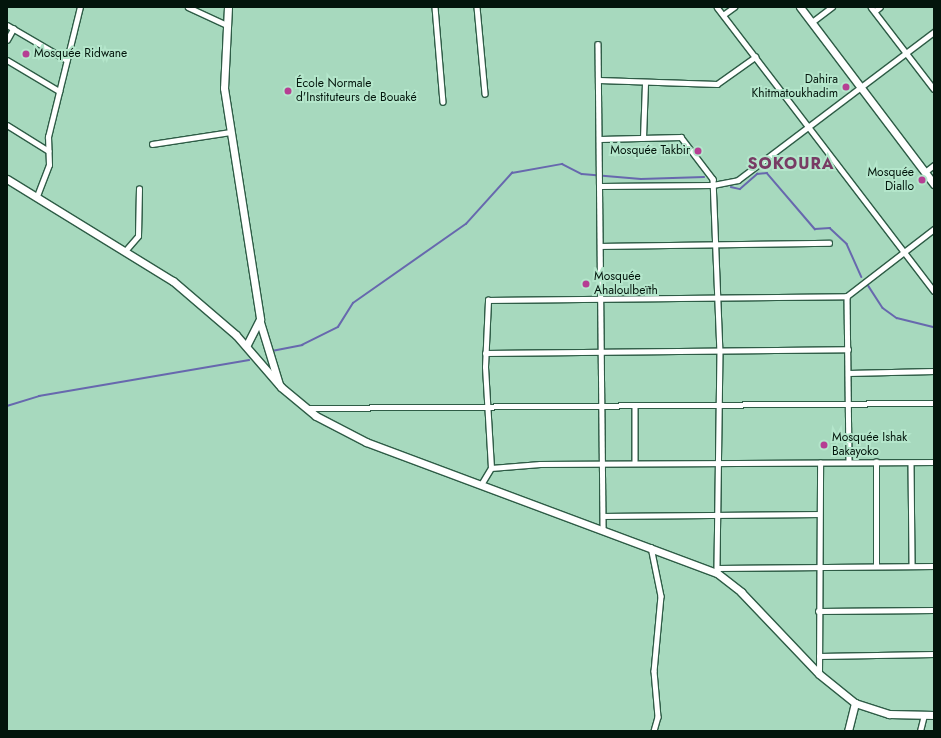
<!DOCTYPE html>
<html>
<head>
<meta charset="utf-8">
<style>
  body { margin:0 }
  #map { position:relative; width:941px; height:738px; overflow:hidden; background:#a7d9be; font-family:Jost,sans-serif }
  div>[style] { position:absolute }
  .stream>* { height:1.5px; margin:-0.75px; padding:0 0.75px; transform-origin:0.75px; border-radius:0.75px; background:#6768ae }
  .roads { filter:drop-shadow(1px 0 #2e5c46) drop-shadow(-1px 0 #2e5c46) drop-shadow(0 1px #2e5c46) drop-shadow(0 -1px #2e5c46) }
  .street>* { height:4.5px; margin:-2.25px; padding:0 2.25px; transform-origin:2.25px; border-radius:2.25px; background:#fff }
  .secondary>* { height:7px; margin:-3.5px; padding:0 3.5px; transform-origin:3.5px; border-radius:3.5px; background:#fff }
  .primary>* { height:7px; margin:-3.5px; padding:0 3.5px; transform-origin:3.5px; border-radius:3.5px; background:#fff }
  .dots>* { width:11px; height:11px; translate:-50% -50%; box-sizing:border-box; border:2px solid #b4e6cb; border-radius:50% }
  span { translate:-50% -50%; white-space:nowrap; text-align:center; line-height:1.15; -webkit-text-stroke:4px #b4e6cb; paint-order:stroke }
  .poi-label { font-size:12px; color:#03150c }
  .left { translate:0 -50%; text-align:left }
  .right { translate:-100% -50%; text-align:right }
  .district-label { font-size:16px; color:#783b64; font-weight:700; letter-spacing:1px }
  .frame { position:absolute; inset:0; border:8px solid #03150c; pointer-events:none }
</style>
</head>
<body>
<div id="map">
  <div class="stream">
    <i style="left:731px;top:187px;width:9px;rotate:13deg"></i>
    <i style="left:740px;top:189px;width:23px;rotate:-41deg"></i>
    <i style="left:757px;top:174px;width:10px;rotate:-6deg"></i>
    <i style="left:767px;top:173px;width:74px;rotate:49.4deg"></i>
    <i style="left:815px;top:229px;width:15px;rotate:-4deg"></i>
    <i style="left:830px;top:228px;width:23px;rotate:43deg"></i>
    <i style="left:847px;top:244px;width:36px;rotate:66deg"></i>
    <i style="left:868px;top:285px;width:27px;rotate:57deg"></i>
    <i style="left:883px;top:308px;width:17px;rotate:36deg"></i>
    <i style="left:897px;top:318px;width:38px;rotate:14deg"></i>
    <i style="left:272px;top:351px;width:31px;rotate:-11deg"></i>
    <i style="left:302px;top:345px;width:40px;rotate:-26.6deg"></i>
    <i style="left:338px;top:327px;width:28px;rotate:-58deg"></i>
    <i style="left:353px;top:303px;width:138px;rotate:-35deg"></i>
    <i style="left:466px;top:224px;width:69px;rotate:-48deg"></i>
    <i style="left:512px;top:173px;width:51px;rotate:-10.2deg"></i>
    <i style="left:562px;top:164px;width:22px;rotate:27deg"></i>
    <i style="left:582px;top:174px;width:59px;rotate:4.8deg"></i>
    <i style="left:641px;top:179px;width:63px;rotate:-1.8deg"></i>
    <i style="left:7px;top:406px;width:34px;rotate:-17deg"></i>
    <i style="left:39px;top:396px;width:213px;rotate:-9.7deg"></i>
  </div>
  <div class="roads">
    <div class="street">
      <i style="left:188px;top:7px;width:43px;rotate:24.8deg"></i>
      <i style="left:435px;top:7px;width:95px;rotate:85.2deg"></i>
      <i style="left:477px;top:7px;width:87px;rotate:84.7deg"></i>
      <i style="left:717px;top:7px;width:357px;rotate:52.6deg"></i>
      <i style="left:871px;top:7px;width:103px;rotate:52.5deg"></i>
      <i style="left:875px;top:11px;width:6px;rotate:-39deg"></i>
      <i style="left:723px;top:15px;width:14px;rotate:-36deg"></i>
      <i style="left:812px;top:22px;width:25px;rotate:-37deg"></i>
      <i style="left:7px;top:25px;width:69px;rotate:30.3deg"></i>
      <i style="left:7px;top:40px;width:13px;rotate:-61deg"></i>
      <i style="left:598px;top:44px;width:486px;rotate:89.4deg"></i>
      <i style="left:7px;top:60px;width:61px;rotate:30.8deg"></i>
      <i style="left:599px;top:80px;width:118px;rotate:1.9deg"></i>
      <i style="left:717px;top:84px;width:47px;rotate:-35.4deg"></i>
      <i style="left:7px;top:125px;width:49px;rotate:31.8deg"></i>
      <i style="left:643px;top:138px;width:55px;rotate:-87.9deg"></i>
      <i style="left:600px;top:139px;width:81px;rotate:-1.4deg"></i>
      <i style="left:681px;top:137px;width:53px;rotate:52.7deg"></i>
      <i style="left:713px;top:179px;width:172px;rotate:87.7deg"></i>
      <i style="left:720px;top:351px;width:222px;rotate:90.8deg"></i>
      <i style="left:152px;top:144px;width:79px;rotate:-8.7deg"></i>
      <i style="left:925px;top:172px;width:11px;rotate:-38deg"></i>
      <i style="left:600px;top:186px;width:113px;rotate:-0.5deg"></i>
      <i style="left:713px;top:185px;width:25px;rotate:-11deg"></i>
      <i style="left:738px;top:180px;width:246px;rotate:-37.1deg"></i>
      <i style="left:37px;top:196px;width:33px;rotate:-69deg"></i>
      <i style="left:49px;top:165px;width:28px;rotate:-92deg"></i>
      <i style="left:48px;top:137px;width:134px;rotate:-76.2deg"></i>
      <i style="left:600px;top:246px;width:229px;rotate:-0.8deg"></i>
      <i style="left:126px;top:250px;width:18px;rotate:-49deg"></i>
      <i style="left:138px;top:236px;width:47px;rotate:-88.8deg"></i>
      <i style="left:847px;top:296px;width:166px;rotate:89.3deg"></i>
      <i style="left:485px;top:353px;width:363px;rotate:-0.6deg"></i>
      <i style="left:848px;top:373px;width:86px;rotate:-1.3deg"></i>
      <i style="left:635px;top:406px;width:57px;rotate:90deg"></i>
      <i style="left:308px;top:408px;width:626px;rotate:-0.46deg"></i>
      <i style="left:911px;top:463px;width:102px;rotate:89.4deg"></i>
      <i style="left:491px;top:468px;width:101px;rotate:-93.4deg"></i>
      <i style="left:485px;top:367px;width:67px;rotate:-87.4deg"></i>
      <i style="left:488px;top:300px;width:359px;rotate:-0.6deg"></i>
      <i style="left:847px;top:296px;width:110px;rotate:-37.6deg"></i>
      <i style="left:482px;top:483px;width:17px;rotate:-59deg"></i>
      <i style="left:491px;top:468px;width:49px;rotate:-4.7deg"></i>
      <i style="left:540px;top:464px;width:394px;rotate:-0.3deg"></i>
      <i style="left:603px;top:516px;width:216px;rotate:-0.5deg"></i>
      <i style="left:651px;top:547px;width:50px;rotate:78.5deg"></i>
      <i style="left:661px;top:596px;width:75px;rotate:95.3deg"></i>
      <i style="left:654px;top:671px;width:46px;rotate:85deg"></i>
      <i style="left:658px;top:717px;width:15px;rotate:106deg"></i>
      <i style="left:876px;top:565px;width:103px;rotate:-90deg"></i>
      <i style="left:717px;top:568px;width:217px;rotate:-0.5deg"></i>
      <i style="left:818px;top:611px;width:116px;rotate:-0.5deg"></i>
      <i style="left:819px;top:656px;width:115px;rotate:-1deg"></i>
      <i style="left:819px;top:674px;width:211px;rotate:-89.7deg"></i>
      <i style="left:920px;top:731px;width:16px;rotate:-76deg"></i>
    </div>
    <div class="secondary">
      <i style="left:228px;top:7px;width:81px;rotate:92.8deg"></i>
      <i style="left:224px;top:88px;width:234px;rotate:81.1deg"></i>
      <i style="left:260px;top:319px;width:30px;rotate:117deg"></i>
      <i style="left:800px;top:7px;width:222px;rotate:52.9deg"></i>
      <i style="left:260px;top:322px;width:65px;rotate:73deg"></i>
      <i style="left:848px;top:731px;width:29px;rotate:-76deg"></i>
    </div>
    <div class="primary">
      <i style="left:7px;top:179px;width:195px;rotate:31.6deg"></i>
      <i style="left:173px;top:281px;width:83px;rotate:40.6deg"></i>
      <i style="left:236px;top:335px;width:69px;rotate:49.1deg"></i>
      <i style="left:281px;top:387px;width:45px;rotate:39.6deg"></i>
      <i style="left:316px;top:416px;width:56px;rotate:27.5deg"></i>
      <i style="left:366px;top:442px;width:375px;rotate:20.5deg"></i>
      <i style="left:717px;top:573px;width:31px;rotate:38deg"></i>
      <i style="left:741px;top:592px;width:113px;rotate:46.4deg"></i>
      <i style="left:819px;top:674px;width:46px;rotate:38.9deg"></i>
      <i style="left:855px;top:703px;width:36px;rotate:18deg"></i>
      <i style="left:889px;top:714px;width:45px;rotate:1.3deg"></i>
    </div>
  </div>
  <div class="dots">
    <i style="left:26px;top:54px;background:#b63e93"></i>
    <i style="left:846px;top:87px;background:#b63e93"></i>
    <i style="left:288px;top:91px;background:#b63e93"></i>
    <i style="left:698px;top:151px;background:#b63e93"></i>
    <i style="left:922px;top:180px;background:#b63e93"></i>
    <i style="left:586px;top:284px;background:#b63e93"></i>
    <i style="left:824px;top:445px;background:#b63e93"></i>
  </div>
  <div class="poi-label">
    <span class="left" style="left:34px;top:54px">Mosquée Ridwane</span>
    <span class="right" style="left:838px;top:87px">Dahira<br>Khitmatoukhadim</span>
    <span class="left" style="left:296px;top:91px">École Normale<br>d'Instituteurs de Bouaké</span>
    <span class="right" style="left:690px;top:151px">Mosquée Takbir</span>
    <span class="right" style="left:914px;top:180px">Mosquée<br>Diallo</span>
    <span class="left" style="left:594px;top:284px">Mosquée<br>Ahaloulbeïth</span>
    <span class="left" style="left:832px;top:445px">Mosquée Ishak<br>Bakayoko</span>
  </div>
  <div class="district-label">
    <span style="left:791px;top:164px">SOKOURA</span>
  </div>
  <div class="frame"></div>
</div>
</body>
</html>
